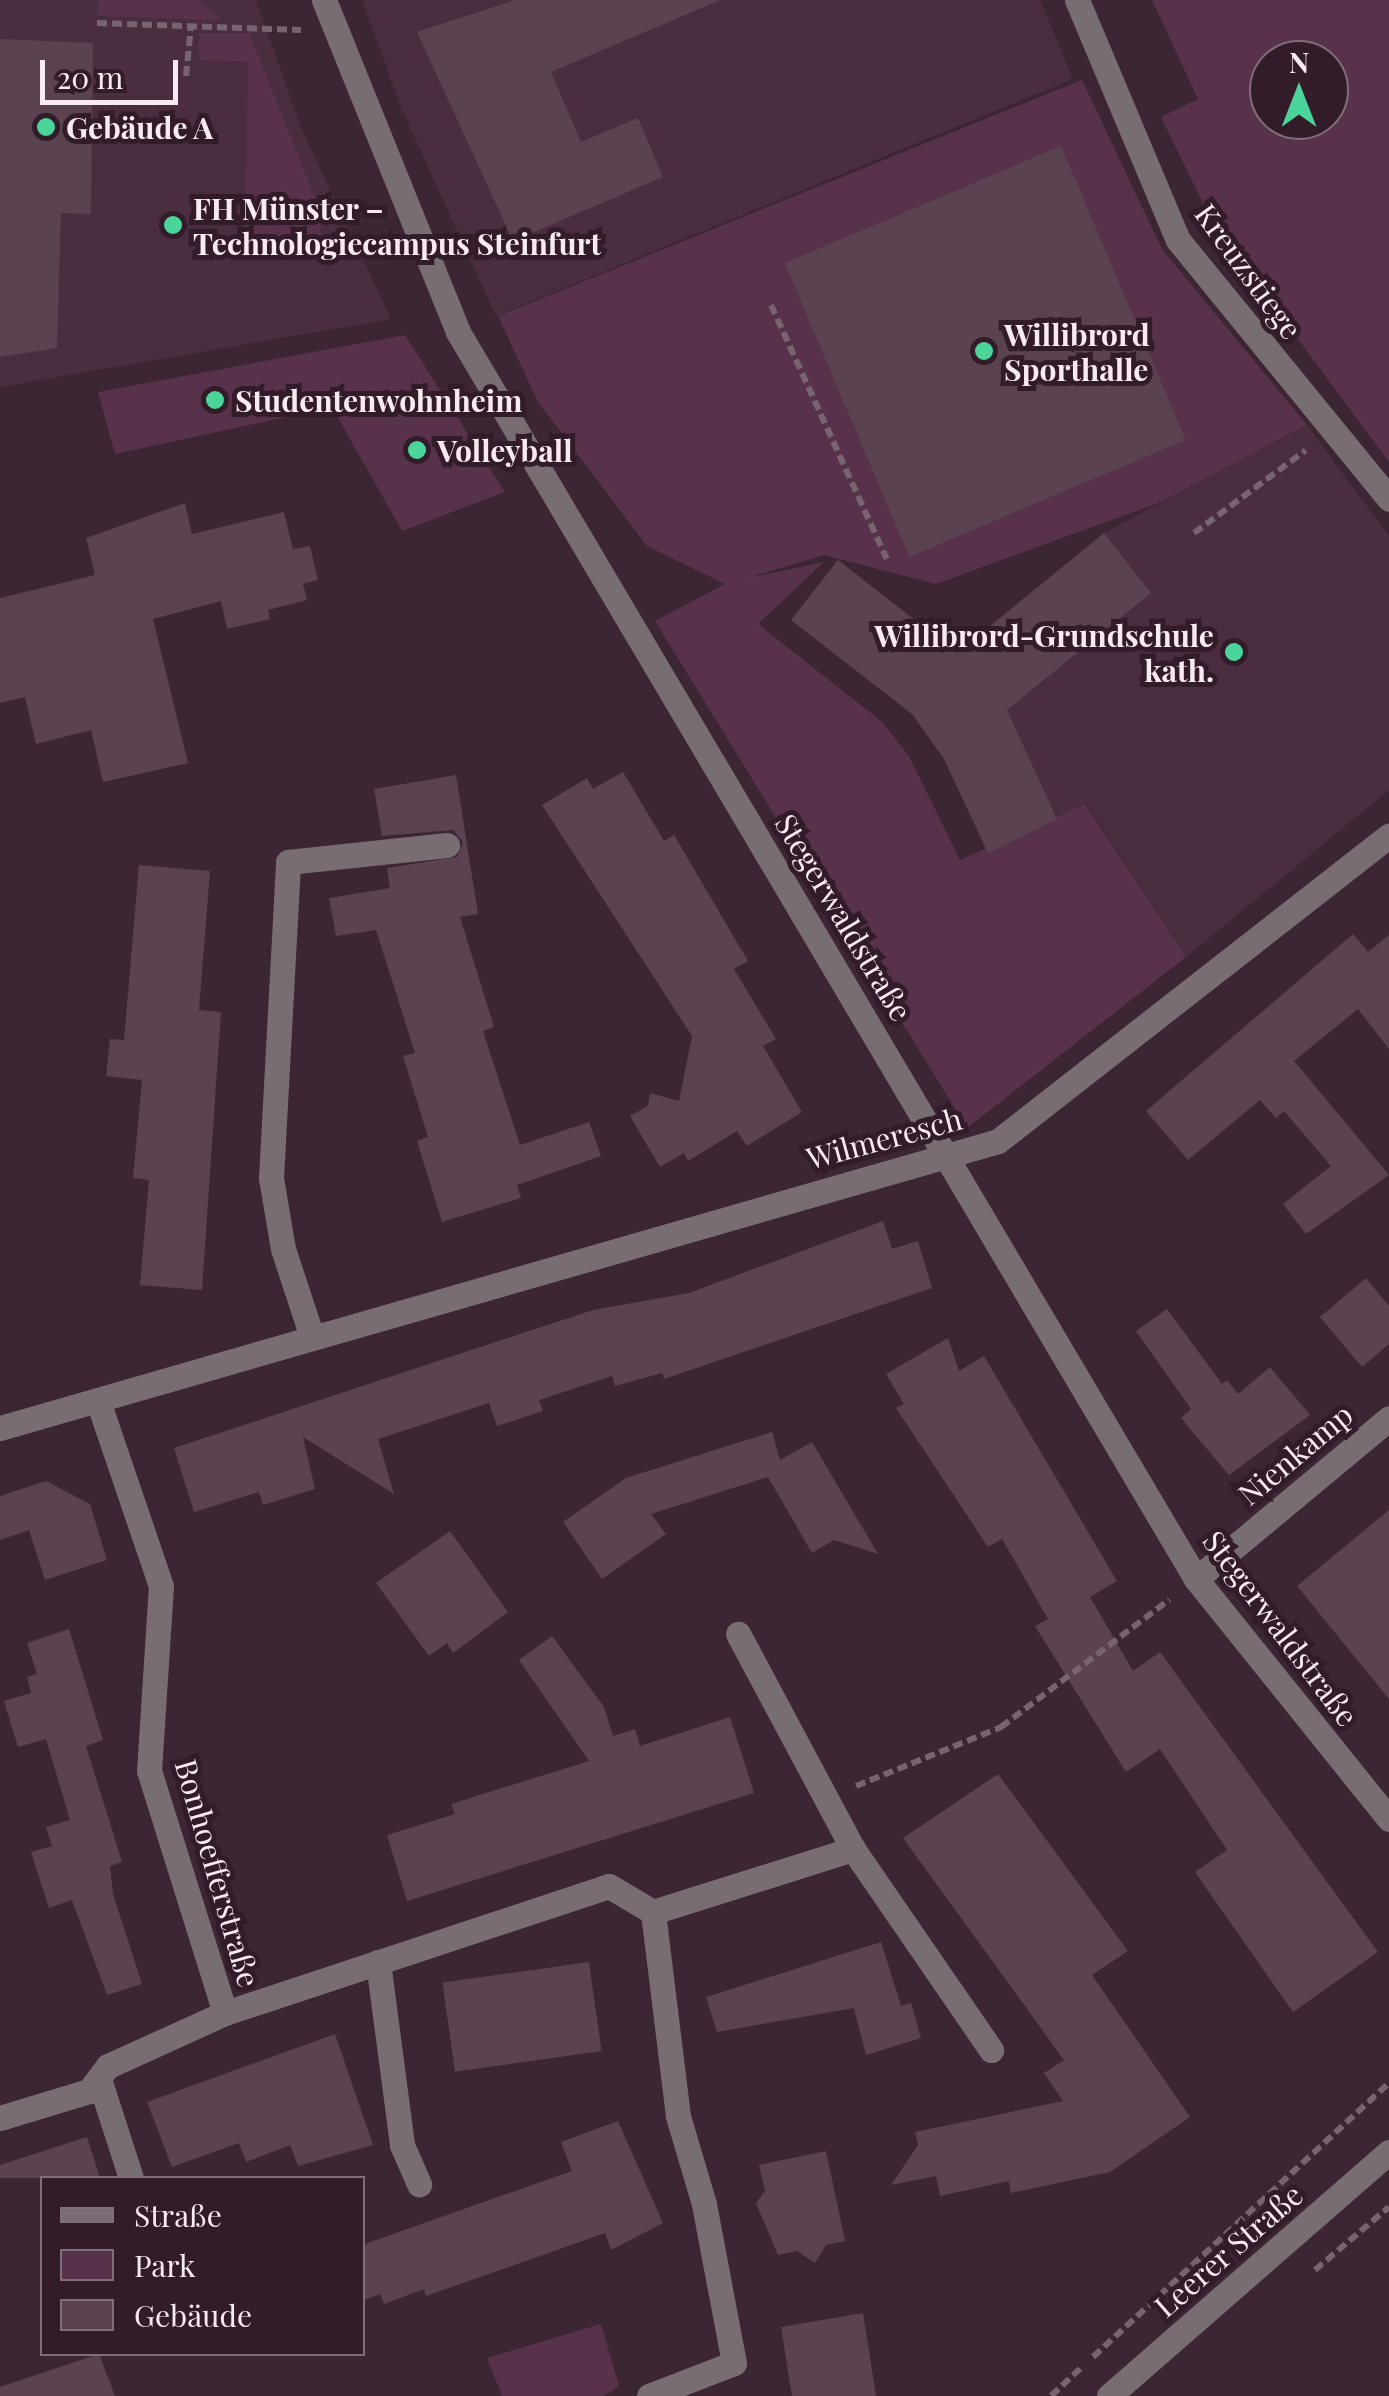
<!DOCTYPE html>
<html>
<head>
<meta charset="utf-8">
<style>
  body { margin:0 }
  #map { position:relative; width:1389px; height:2396px; overflow:hidden; background:#3c2634; font-family:"Playfair Display",serif }
  div>[style] { position:absolute }
  .built>* { inset:0; background:#4a2d3f }
  .green>* { inset:0; background:#58324a }
  .building>* { inset:0; background:#5b4251; transform-origin:0 0 }
  .path>* { height:6px; margin-top:-3px; transform-origin:0; background:repeating-linear-gradient(90deg,#786470 0 10px,transparent 0 15px) }
  .minor>* { height:25px; margin:-12.5px; padding:0 12.5px; transform-origin:12.5px; border-radius:12.5px; background:#796d74 }
  .dots>* { width:28px; height:28px; translate:-50% -50%; box-sizing:border-box; border:5px solid #321c2a; border-radius:50% }
  span { translate:-50% -50%; white-space:nowrap; text-align:center; line-height:1.15; -webkit-text-stroke:10px #321c2a; paint-order:stroke }
  .poi-label { font-size:30px; color:#f9e9f2; font-weight:700 }
  .left { translate:0 -50%; text-align:left }
  .right { translate:-100% -50%; text-align:right }
  .street-label { font-size:30px; color:#f9e9f2 }
  .legend { position:absolute; left:40px; top:2176px; width:325px; height:180px; box-sizing:border-box; background:#321c2a; border:2px solid #826e7a; margin:0; padding:12px 18px; list-style:none; font-size:30px; color:#f9e9f2 }
  .legend li { display:flex; align-items:center; gap:20px; height:50px }
  .legend b { width:50px; border:2px solid #826e7a }
  .north { position:absolute; left:1249px; top:40px; width:100px; height:100px; box-sizing:border-box; background:#321c2a; border:2px solid #826e7a; border-radius:50%; rotate:0deg; font-size:28px; font-weight:700; line-height:40px; text-align:center; color:#f9e9f2 }
  .north::after { content:''; display:block; margin:auto; width:35px; height:45px; background:#4bd49b; clip-path:polygon(50% 0,100% 100%,50% 72%,0 100%) }
  .scale { position:absolute; left:40px; top:60px; width:138px; height:45px; box-sizing:border-box; border:5px solid #f9e9f2; border-top:0; padding-left:12px; font-size:30px; line-height:35px; white-space:nowrap; color:#f9e9f2; -webkit-text-stroke:8px #321c2a; paint-order:stroke }
</style>
</head>
<body>
<div id="map">
  <div class="built">
    <i style="clip-path:polygon(0 0,256px 0,302px 130px,391px 319px,0 387px)"></i>
    <i style="clip-path:polygon(362px 0,1040px 0,1073px 79px,496px 316px,402px 110px)"></i>
    <i style="clip-path:polygon(1307px 425px,1389px 536px,1389px 790px,1186px 957px,1086px 804px,1057px 819px,1007px 710px,1151px 593px,1104px 533px)"></i>
  </div>
  <div class="green">
    <i style="clip-path:polygon(98px 0,199px 0,222px 20px,97px 16px)"></i>
    <i style="clip-path:polygon(evenodd,1152px 0,1389px 0,1389px 462px,1213px 224px,1161px 117px,1198px 99px,1152px 0,1269px 60px,1329px 60px,1329px 120px,1269px 120px,1269px 60px)"></i>
    <i style="clip-path:polygon(199px 33px,249px 33px,321px 213px,320px 238px,245px 237px,248px 62px,199px 60px)"></i>
    <i style="clip-path:polygon(1082px 80px,1162px 249px,1307px 425px,1161px 502px,936px 584px,824px 555px,747px 578px,824px 562px,758px 624px,881px 721px,909px 756px,960px 860px,1085px 804px,1186px 957px,967px 1128px,655px 621px,725px 584px,647px 546px,538px 402px,498px 316px)"></i>
    <i style="clip-path:polygon(405px 335px,505px 492px,402px 531px,332px 407px,115px 454px,98px 392px)"></i>
    <i style="clip-path:polygon(601px 2324px,619px 2386px,604px 2396px,502px 2396px,487px 2358px)"></i>
  </div>
  <div class="building">
    <i style="clip-path:polygon(515px 0,720px 0,551px 72px,581px 142px,638px 118px,663px 177px,513px 241px,417px 32px)"></i>
    <i style="clip-path:polygon(0 39px,93px 43px,91px 214px,61px 213px,57px 348px,0 357px)"></i>
    <i style="left:1061px;top:146px;width:319px;height:300px;rotate:67deg"></i>
    <i style="clip-path:polygon(185px 503px,192px 534px,284px 512px,293px 549px,310px 546px,318px 580px,303px 584px,307px 600px,268px 610px,270px 619px,227px 629px,221px 601px,153px 619px,188px 763px,103px 782px,91px 730px,36px 744px,25px 697px,0 703px,0 598px,95px 575px,86px 538px)"></i>
    <i style="clip-path:polygon(1104px 533px,1151px 593px,1007px 710px,1057px 819px,988px 853px,944px 759px,912px 714px,791px 620px,838px 560px,957px 653px)"></i>
    <i style="clip-path:polygon(623px 772px,664px 841px,674px 835px,748px 961px,734px 969px,776px 1039px,763px 1046px,802px 1112px,747px 1146px,737px 1131px,688px 1161px,684px 1153px,660px 1167px,630px 1116px,648px 1106px,650px 1093px,679px 1101px,692px 1036px,542px 805px,587px 778px,593px 789px)"></i>
    <i style="clip-path:polygon(456px 775px,478px 914px,460px 917px,494px 1027px,483px 1031px,520px 1145px,589px 1122px,601px 1156px,517px 1185px,521px 1198px,442px 1222px,417px 1141px,428px 1137px,403px 1056px,415px 1053px,376px 930px,336px 936px,329px 898px,390px 888px,387px 868px,457px 857px,463px 842px,453px 830px,382px 836px,374px 789px)"></i>
    <i style="clip-path:polygon(139px 865px,210px 871px,199px 1010px,221px 1012px,202px 1290px,140px 1285px,149px 1180px,133px 1178px,142px 1080px,106px 1076px,110px 1039px,124px 1040px)"></i>
    <i style="clip-path:polygon(1353px 934px,1368px 952px,1389px 935px,1389px 1049px,1358px 1009px,1294px 1061px,1389px 1175px,1306px 1234px,1283px 1204px,1331px 1166px,1284px 1111px,1276px 1118px,1260px 1100px,1188px 1160px,1146px 1111px)"></i>
    <i style="clip-path:polygon(883px 1221px,892px 1249px,918px 1241px,932px 1288px,664px 1379px,662px 1373px,615px 1386px,612px 1376px,539px 1400px,543px 1411px,497px 1426px,489px 1403px,378px 1439px,394px 1494px,303px 1437px,315px 1489px,263px 1505px,259px 1492px,194px 1512px,174px 1448px,593px 1310px,689px 1293px)"></i>
    <i style="clip-path:polygon(1366px 1278px,1389px 1306px,1389px 1344px,1362px 1367px,1320px 1317px)"></i>
    <i style="clip-path:polygon(1167px 1309px,1222px 1384px,1227px 1380px,1238px 1394px,1270px 1367px,1310px 1415px,1229px 1475px,1181px 1418px,1191px 1409px,1136px 1331px)"></i>
    <i style="clip-path:polygon(948px 1338px,959px 1371px,984px 1356px,1117px 1581px,1090px 1597px,1133px 1671px,1160px 1652px,1378px 1952px,1293px 2012px,1195px 1872px,1227px 1850px,1160px 1749px,1126px 1772px,1035px 1626px,1048px 1619px,1002px 1539px,988px 1547px,896px 1408px,904px 1404px,886px 1374px)"></i>
    <i style="clip-path:polygon(772px 1432px,780px 1460px,812px 1442px,878px 1554px,834px 1540px,812px 1553px,768px 1477px,651px 1514px,666px 1534px,602px 1579px,563px 1522px,626px 1478px)"></i>
    <i style="clip-path:polygon(46px 1481px,90px 1504px,107px 1560px,45px 1580px,29px 1530px,0 1540px,0 1496px)"></i>
    <i style="clip-path:polygon(1389px 1510px,1389px 1699px,1297px 1586px)"></i>
    <i style="clip-path:polygon(450px 1531px,508px 1612px,453px 1653px,447px 1643px,429px 1656px,376px 1583px)"></i>
    <i style="clip-path:polygon(69px 1629px,103px 1740px,86px 1746px,122px 1862px,110px 1866px,113px 1894px,142px 1984px,107px 1995px,72px 1900px,49px 1908px,31px 1852px,52px 1846px,46px 1827px,70px 1820px,46px 1739px,18px 1747px,4px 1701px,31px 1693px,27px 1677px,37px 1674px,27px 1643px)"></i>
    <i style="clip-path:polygon(552px 1636px,604px 1707px,613px 1736px,635px 1729px,640px 1746px,730px 1717px,754px 1793px,407px 1901px,387px 1835px,455px 1814px,451px 1804px,589px 1761px,519px 1660px)"></i>
    <i style="clip-path:polygon(998px 1774px,1128px 1951px,1092px 1975px,1190px 2117px,1110px 2172px,1011px 2193px,1009px 2181px,940px 2196px,936px 2176px,891px 2185px,918px 2145px,915px 2132px,1063px 2101px,1044px 2073px,1064px 2060px,903px 1838px)"></i>
    <i style="clip-path:polygon(881px 1942px,901px 2006px,911px 2003px,921px 2038px,866px 2055px,854px 2008px,717px 2032px,706px 1997px)"></i>
    <i style="left:589px;top:1962px;width:90px;height:148px;rotate:82deg"></i>
    <i style="clip-path:polygon(335px 2034px,373px 2145px,298px 2166px,290px 2145px,246px 2162px,239px 2143px,172px 2167px,147px 2102px)"></i>
    <i style="clip-path:polygon(618px 2121px,663px 2223px,611px 2250px,605px 2233px,426px 2296px,424px 2289px,384px 2304px,380px 2294px,362px 2301px,362px 2245px,572px 2171px,561px 2142px)"></i>
    <i style="clip-path:polygon(87px 2137px,100px 2178px,0 2178px,0 2165px)"></i>
    <i style="clip-path:polygon(826px 2151px,845px 2241px,826px 2245px,815px 2263px,797px 2251px,778px 2255px,756px 2203px,765px 2191px,759px 2165px)"></i>
    <i style="clip-path:polygon(863px 2313px,876px 2396px,792px 2396px,781px 2327px)"></i>
    <i style="clip-path:polygon(99px 2354px,115px 2396px,0 2396px,0 2387px)"></i>
  </div>
  <div class="path">
    <i style="left:97px;top:23px;width:204px;rotate:2deg"></i>
    <i style="left:186px;top:76px;width:50px;rotate:-84.3deg"></i>
    <i style="left:771px;top:305px;width:279px;rotate:65.5deg"></i>
    <i style="left:1194px;top:533px;width:139px;rotate:-36.5deg"></i>
    <i style="left:856px;top:1786px;width:157px;rotate:-22.1deg"></i>
    <i style="left:1001px;top:1727px;width:211px;rotate:-37.1deg"></i>
    <i style="left:1315px;top:2270px;width:97px;rotate:-40.4deg"></i>
    <i style="left:1093px;top:2357px;width:403px;rotate:-42.8deg"></i>
    <i style="left:1051px;top:2396px;width:44px;rotate:-43.2deg"></i>
  </div>
  <div class="minor">
    <i style="left:324px;top:0;width:358px;rotate:68deg"></i>
    <i style="left:458px;top:332px;width:1449px;rotate:59.38deg"></i>
    <i style="left:1196px;top:1579px;width:308px;rotate:51.2deg"></i>
    <i style="left:1077px;top:0;width:260px;rotate:67.2deg"></i>
    <i style="left:1178px;top:240px;width:334px;rotate:50.8deg"></i>
    <i style="left:311px;top:1334px;width:89px;rotate:-108.2deg"></i>
    <i style="left:283px;top:1249px;width:72px;rotate:-99.6deg"></i>
    <i style="left:271px;top:1178px;width:316px;rotate:-86.9deg"></i>
    <i style="left:288px;top:862px;width:160px;rotate:-6.1deg"></i>
    <i style="left:0;top:1428px;width:1038px;rotate:-16.04deg"></i>
    <i style="left:998px;top:1141px;width:496px;rotate:-38deg"></i>
    <i style="left:1196px;top:1579px;width:251px;rotate:-39.8deg"></i>
    <i style="left:853px;top:1849px;width:244px;rotate:55.5deg"></i>
    <i style="left:378px;top:1962px;width:185px;rotate:82.5deg"></i>
    <i style="left:402px;top:2145px;width:43px;rotate:66.4deg"></i>
    <i style="left:225px;top:2013px;width:404px;rotate:-18.3deg"></i>
    <i style="left:609px;top:1886px;width:51px;rotate:30.6deg"></i>
    <i style="left:653px;top:1912px;width:210px;rotate:-17.5deg"></i>
    <i style="left:853px;top:1849px;width:244px;rotate:-118.1deg"></i>
    <i style="left:99px;top:2079px;width:104px;rotate:72.1deg"></i>
    <i style="left:0;top:2118px;width:93px;rotate:-16.9deg"></i>
    <i style="left:89px;top:2091px;width:31px;rotate:-53deg"></i>
    <i style="left:108px;top:2066px;width:128px;rotate:-24.4deg"></i>
    <i style="left:225px;top:2013px;width:254px;rotate:-107.4deg"></i>
    <i style="left:149px;top:1771px;width:185px;rotate:-86.3deg"></i>
    <i style="left:161px;top:1586px;width:195px;rotate:-108.8deg"></i>
    <i style="left:649px;top:2396px;width:91px;rotate:-21.2deg"></i>
    <i style="left:734px;top:2363px;width:162px;rotate:-100.7deg"></i>
    <i style="left:704px;top:2204px;width:92px;rotate:-106.5deg"></i>
    <i style="left:678px;top:2116px;width:206px;rotate:-97deg"></i>
    <i style="left:1109px;top:2396px;width:371px;rotate:-41.1deg"></i>
  </div>
  <div class="dots">
    <i style="left:46px;top:127px;background:#4bd49b"></i>
    <i style="left:173px;top:225px;background:#4bd49b"></i>
    <i style="left:984px;top:351px;background:#4bd49b"></i>
    <i style="left:215px;top:400px;background:#4bd49b"></i>
    <i style="left:417px;top:450px;background:#4bd49b"></i>
    <i style="left:1234px;top:652px;background:#4bd49b"></i>
  </div>
  <div class="poi-label">
    <span class="left" style="left:66px;top:127px">Gebäude A</span>
    <span class="left" style="left:193px;top:225px">FH Münster –<br>Technologiecampus Steinfurt</span>
    <span class="left" style="left:1004px;top:351px">Willibrord<br>Sporthalle</span>
    <span class="left" style="left:235px;top:400px">Studentenwohnheim</span>
    <span class="left" style="left:437px;top:450px">Volleyball</span>
    <span class="right" style="left:1214px;top:652px">Willibrord-Grundschule<br>kath.</span>
  </div>
  <div class="street-label">
    <span style="left:1249px;top:271px;rotate:54deg">Kreuzstiege</span>
    <span style="left:844px;top:917px;rotate:59deg">Stegerwaldstraße</span>
    <span style="left:884px;top:1138px;rotate:-15deg">Wilmeresch</span>
    <span style="left:1295px;top:1454px;rotate:-40deg">Nienkamp</span>
    <span style="left:1281px;top:1628px;rotate:53deg">Stegerwaldstraße</span>
    <span style="left:218px;top:1873px;rotate:74deg">Bonhoefferstraße</span>
    <span style="left:1228px;top:2250px;rotate:-41deg">Leerer Straße</span>
  </div>
  <ul class="legend">
  <li><b style="height:12px;background:#796d74"></b>Straße</li>
  <li><b style="height:28px;background:#58324a"></b>Park</li>
  <li><b style="height:28px;background:#5b4251"></b>Gebäude</li>
  </ul>
  <div class="north">N</div>
  <div class="scale">20 m</div>
</div>
</body>
</html>
